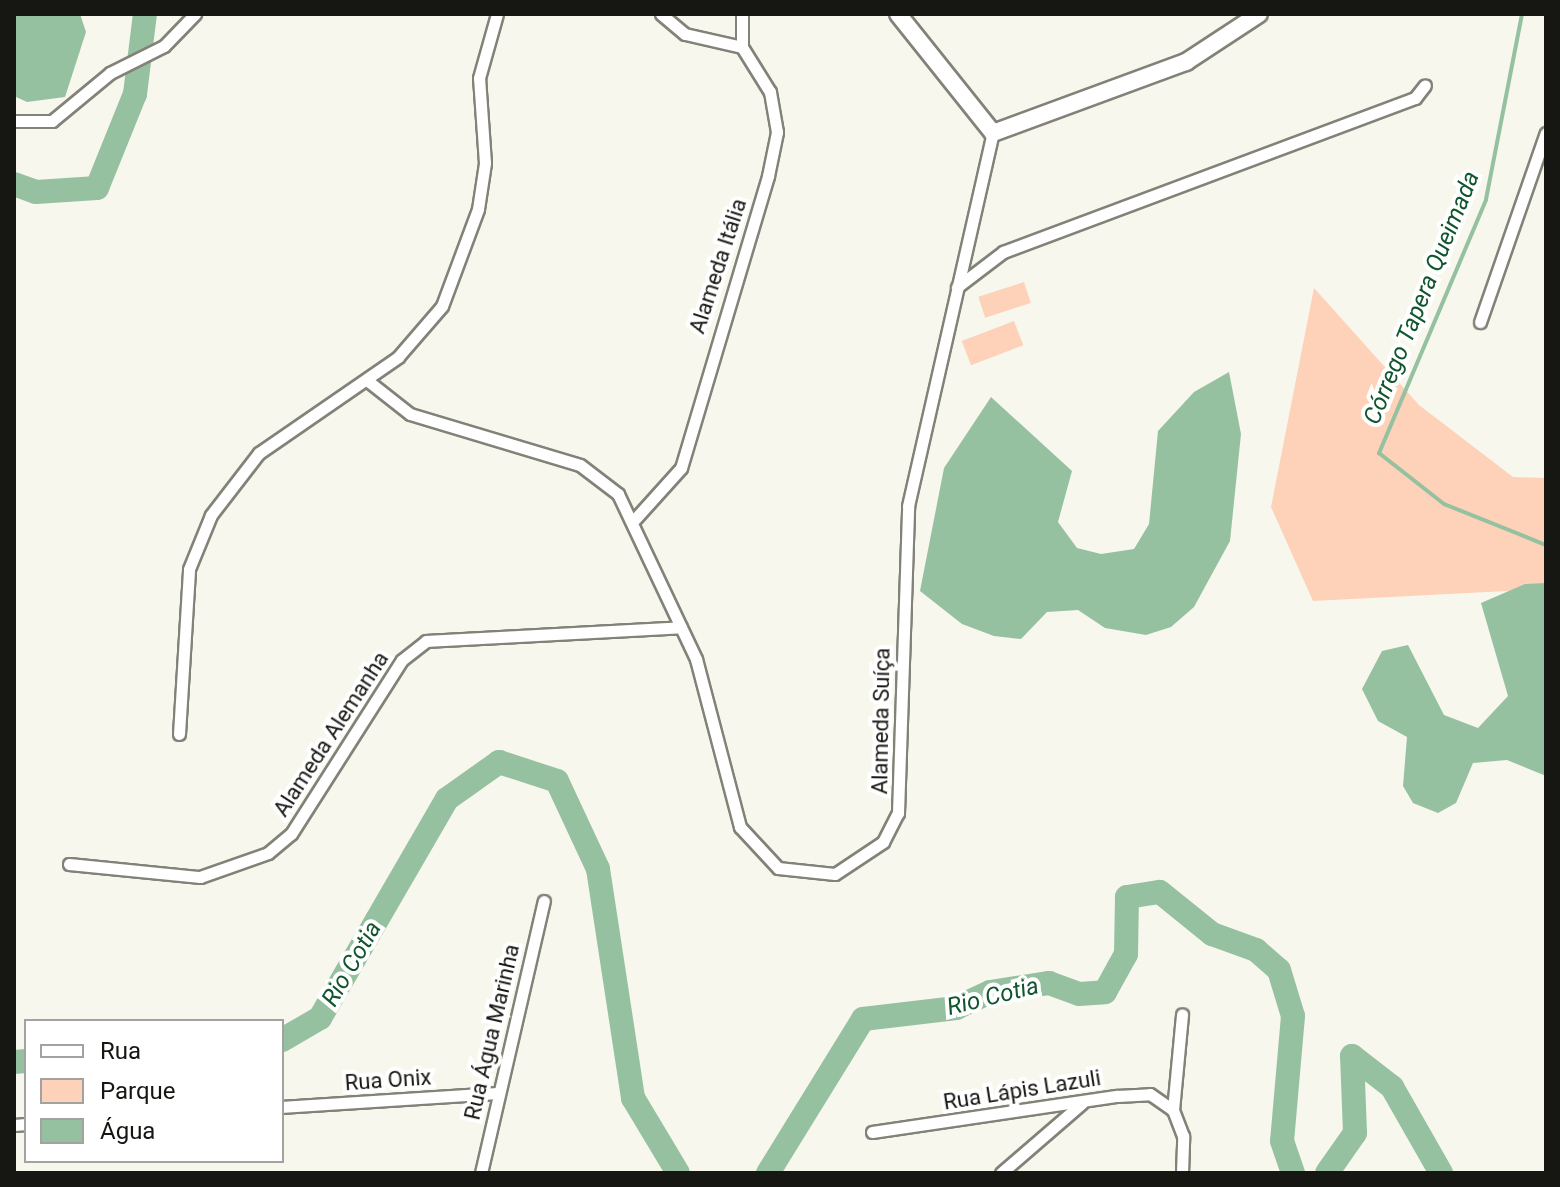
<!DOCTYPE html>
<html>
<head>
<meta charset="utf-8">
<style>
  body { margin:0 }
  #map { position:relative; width:1560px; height:1187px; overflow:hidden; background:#f8f7ed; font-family:Roboto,sans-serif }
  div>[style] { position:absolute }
  .green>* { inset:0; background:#fdd2b9; transform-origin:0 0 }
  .water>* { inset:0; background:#96c1a1 }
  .stream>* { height:4px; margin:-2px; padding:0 2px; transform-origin:2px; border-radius:2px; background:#96c1a1 }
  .river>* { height:24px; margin:-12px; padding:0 12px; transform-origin:12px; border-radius:12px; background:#96c1a1 }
  .roads { filter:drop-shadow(2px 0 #838279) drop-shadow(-2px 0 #838279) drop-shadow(0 2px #838279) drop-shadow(0 -2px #838279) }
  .street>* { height:11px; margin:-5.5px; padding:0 5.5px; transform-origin:5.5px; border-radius:5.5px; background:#fff }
  .secondary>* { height:16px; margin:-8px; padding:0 8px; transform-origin:8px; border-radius:8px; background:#fff }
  span { translate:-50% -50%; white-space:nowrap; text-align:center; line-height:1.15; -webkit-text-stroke:8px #fff; paint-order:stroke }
  .street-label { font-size:22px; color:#161613 }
  .water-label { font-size:24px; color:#10552d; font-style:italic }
  .frame { position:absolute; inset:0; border:16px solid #161613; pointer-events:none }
  .legend { position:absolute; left:24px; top:1019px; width:260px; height:144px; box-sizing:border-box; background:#fff; border:2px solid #a2a2a1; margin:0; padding:10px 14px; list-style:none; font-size:24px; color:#161613 }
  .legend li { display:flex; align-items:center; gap:16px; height:40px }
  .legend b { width:40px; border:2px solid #a2a2a1 }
</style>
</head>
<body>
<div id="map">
  <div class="green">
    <i style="left:1024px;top:282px;width:22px;height:48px;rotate:72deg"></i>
    <i style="clip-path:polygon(1314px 288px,1419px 405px,1513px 477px,1546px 478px,1546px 589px,1313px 601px,1271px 507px)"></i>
    <i style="left:1014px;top:321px;width:26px;height:56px;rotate:69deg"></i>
  </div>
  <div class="water">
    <i style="clip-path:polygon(14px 14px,80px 14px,86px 32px,65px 97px,27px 102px,14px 96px)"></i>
    <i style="clip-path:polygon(1229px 372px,1241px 434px,1230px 541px,1194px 607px,1171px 627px,1146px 635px,1105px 628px,1078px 610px,1047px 612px,1021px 639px,994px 636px,962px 624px,920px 591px,944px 468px,991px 397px,1072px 471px,1058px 522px,1077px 548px,1101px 554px,1134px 549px,1149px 524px,1158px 431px,1194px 392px)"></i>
    <i style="clip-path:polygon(1546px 583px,1546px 776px,1507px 760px,1473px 763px,1456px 803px,1438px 813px,1413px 803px,1403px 786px,1407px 737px,1378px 721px,1362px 689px,1382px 651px,1408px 645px,1444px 715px,1478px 728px,1508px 696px,1481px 603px,1525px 584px)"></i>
  </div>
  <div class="stream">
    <i style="left:1522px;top:14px;width:189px;rotate:101deg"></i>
    <i style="left:1486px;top:200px;width:275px;rotate:112.9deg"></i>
    <i style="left:1379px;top:453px;width:83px;rotate:38.1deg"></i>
    <i style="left:1444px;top:504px;width:110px;rotate:21.9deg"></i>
  </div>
  <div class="river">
    <i style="left:14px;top:184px;width:23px;rotate:20deg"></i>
    <i style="left:36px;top:192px;width:61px;rotate:-3.8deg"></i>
    <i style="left:97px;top:188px;width:101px;rotate:-68deg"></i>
    <i style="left:135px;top:94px;width:81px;rotate:-82.9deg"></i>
    <i style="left:282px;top:1040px;width:44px;rotate:-30.1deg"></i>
    <i style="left:320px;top:1018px;width:253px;rotate:-59.9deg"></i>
    <i style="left:447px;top:799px;width:64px;rotate:-35.4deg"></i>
    <i style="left:499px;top:762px;width:61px;rotate:18.1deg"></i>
    <i style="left:557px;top:781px;width:97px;rotate:65deg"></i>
    <i style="left:598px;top:869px;width:232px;rotate:81.3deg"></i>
    <i style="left:633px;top:1098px;width:87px;rotate:59deg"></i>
    <i style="left:14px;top:1062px;width:12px;rotate:-5deg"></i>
    <i style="left:768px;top:1173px;width:181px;rotate:-58.3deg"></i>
    <i style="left:863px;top:1019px;width:94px;rotate:-6.7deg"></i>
    <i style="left:956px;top:1008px;width:38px;rotate:-25deg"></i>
    <i style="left:990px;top:992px;width:60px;rotate:-8.7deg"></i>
    <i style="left:1049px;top:983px;width:32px;rotate:20deg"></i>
    <i style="left:1079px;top:994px;width:26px;rotate:-4deg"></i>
    <i style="left:1105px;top:992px;width:43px;rotate:-61.1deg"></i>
    <i style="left:1126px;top:954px;width:57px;rotate:-89deg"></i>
    <i style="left:1127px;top:897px;width:33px;rotate:-9deg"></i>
    <i style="left:1160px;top:892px;width:67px;rotate:38.9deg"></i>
    <i style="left:1212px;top:934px;width:47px;rotate:20deg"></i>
    <i style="left:1256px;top:950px;width:30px;rotate:41deg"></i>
    <i style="left:1279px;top:970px;width:48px;rotate:73.1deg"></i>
    <i style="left:1293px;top:1016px;width:125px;rotate:95deg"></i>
    <i style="left:1282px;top:1141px;width:34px;rotate:71deg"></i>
    <i style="left:1327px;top:1173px;width:49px;rotate:-55deg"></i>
    <i style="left:1355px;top:1133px;width:77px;rotate:-92.2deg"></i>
    <i style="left:1352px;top:1056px;width:51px;rotate:37.8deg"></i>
    <i style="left:1392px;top:1087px;width:99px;rotate:60.3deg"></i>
  </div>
  <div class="roads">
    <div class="street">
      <i style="left:661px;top:14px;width:31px;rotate:40deg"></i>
      <i style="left:685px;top:34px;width:58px;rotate:12.8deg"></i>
      <i style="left:14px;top:121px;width:38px"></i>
      <i style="left:52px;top:121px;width:75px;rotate:-39.6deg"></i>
      <i style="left:110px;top:73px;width:60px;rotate:-26.6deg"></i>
      <i style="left:164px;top:46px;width:45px;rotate:-45.9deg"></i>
      <i style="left:957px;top:287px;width:58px;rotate:-37.3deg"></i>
      <i style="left:1003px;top:252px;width:440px;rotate:-20.5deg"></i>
      <i style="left:1415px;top:98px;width:16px;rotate:-52deg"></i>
      <i style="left:1480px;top:322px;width:200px;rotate:-70.8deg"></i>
      <i style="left:368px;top:381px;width:53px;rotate:38.2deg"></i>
      <i style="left:410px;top:414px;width:177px;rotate:16.7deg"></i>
      <i style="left:580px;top:465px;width:48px;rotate:37.3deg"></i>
      <i style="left:618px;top:494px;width:183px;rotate:64.7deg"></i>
      <i style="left:696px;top:659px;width:174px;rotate:75.3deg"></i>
      <i style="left:740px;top:827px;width:56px;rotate:47.2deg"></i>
      <i style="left:778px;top:868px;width:57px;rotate:6deg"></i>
      <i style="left:835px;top:874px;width:58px;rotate:-33.7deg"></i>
      <i style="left:883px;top:842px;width:33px;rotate:-63deg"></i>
      <i style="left:898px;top:813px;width:307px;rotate:-88.1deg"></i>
      <i style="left:908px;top:506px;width:383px;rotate:-77.2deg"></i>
      <i style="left:635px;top:519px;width:69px;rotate:-48deg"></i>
      <i style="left:681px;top:468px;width:305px;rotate:-73.4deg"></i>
      <i style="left:768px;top:176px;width:45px;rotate:-78.4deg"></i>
      <i style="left:777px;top:132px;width:41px;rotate:-99.9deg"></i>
      <i style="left:770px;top:92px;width:53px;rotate:-121.9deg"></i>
      <i style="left:742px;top:47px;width:33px;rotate:-90deg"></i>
      <i style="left:179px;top:734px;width:165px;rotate:-86.5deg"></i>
      <i style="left:189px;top:569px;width:58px;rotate:-67.8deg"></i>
      <i style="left:211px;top:515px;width:78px;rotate:-52.3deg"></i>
      <i style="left:259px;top:453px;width:169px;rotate:-34.6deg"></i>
      <i style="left:398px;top:357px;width:67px;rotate:-49.2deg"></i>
      <i style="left:442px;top:306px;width:103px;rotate:-69.6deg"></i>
      <i style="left:478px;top:209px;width:47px;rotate:-81.3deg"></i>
      <i style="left:485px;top:163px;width:85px;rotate:-94deg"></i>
      <i style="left:479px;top:78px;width:66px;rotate:-74.3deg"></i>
      <i style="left:69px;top:864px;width:132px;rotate:5.7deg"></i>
      <i style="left:200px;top:877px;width:72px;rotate:-19.4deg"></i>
      <i style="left:268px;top:853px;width:30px;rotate:-40deg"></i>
      <i style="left:291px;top:834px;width:206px;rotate:-57.5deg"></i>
      <i style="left:402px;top:660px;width:31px;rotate:-38deg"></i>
      <i style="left:426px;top:641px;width:255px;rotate:-3.1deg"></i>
      <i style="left:282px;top:1107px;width:214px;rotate:-3.7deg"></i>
      <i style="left:14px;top:1125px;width:12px;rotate:-5deg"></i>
      <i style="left:872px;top:1132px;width:248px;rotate:-8.4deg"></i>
      <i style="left:1117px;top:1096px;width:33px;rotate:-3deg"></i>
      <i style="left:1150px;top:1094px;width:28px;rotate:35deg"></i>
      <i style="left:481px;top:1173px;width:279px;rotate:-77deg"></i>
      <i style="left:1001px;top:1173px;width:107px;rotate:-40.8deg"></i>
      <i style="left:1182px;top:1173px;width:37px;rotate:-88deg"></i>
      <i style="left:1183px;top:1136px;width:28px;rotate:-111deg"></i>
      <i style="left:1173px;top:1110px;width:96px;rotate:-84.6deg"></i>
    </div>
    <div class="secondary">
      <i style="left:898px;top:14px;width:152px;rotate:51.4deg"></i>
      <i style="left:993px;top:133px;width:206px;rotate:-20.2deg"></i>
      <i style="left:1186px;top:62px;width:87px;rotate:-33.3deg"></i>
    </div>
  </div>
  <div class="street-label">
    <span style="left:718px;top:266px;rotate:-72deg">Alameda Itália</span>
    <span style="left:881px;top:721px;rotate:-89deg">Alameda Suíça</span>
    <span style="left:331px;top:734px;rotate:-57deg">Alameda Alemanha</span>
    <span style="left:492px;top:1032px;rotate:-77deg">Rua Água Marinha</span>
    <span style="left:388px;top:1080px;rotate:-4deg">Rua Onix</span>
    <span style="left:1022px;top:1090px;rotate:-9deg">Rua Lápis Lazuli</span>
  </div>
  <div class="water-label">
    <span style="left:1422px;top:298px;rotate:-68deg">Córrego Tapera Queimada</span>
    <span style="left:352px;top:964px;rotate:-60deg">Rio Cotia</span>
    <span style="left:993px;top:997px;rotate:-14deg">Rio Cotia</span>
  </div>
  <div class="frame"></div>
  <ul class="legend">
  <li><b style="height:10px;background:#fff"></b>Rua</li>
  <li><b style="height:22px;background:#fdd2b9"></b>Parque</li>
  <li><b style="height:22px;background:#96c1a1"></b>Água</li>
  </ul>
</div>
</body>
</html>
